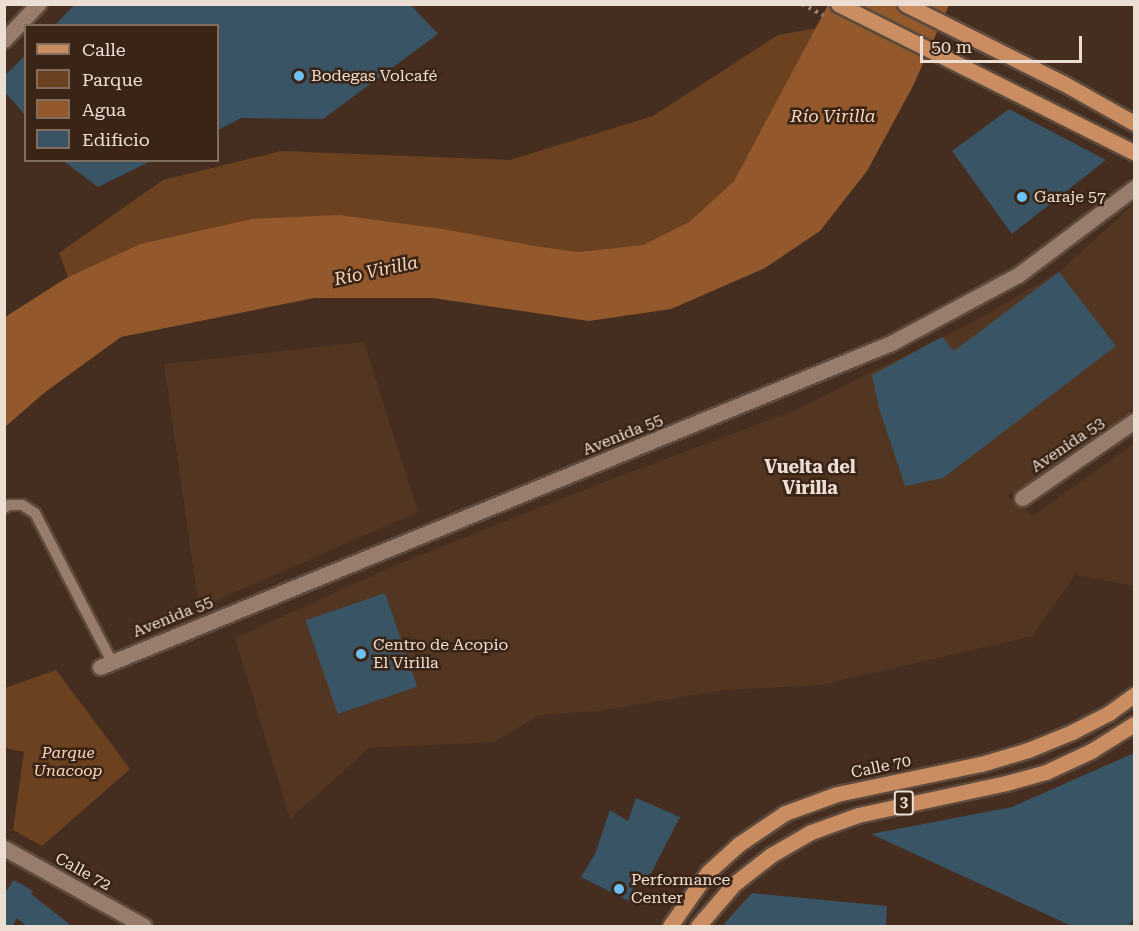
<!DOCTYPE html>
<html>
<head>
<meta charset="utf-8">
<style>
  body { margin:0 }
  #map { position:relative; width:1139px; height:931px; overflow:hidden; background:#452e1f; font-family:"Roboto Serif",serif }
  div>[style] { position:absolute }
  .built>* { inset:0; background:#533622 }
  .green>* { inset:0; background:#6c4120 }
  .water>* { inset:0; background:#93582b }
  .building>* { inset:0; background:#395464; transform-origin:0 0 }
  .path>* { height:4px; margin-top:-2px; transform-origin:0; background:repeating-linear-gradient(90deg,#998679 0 3px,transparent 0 7.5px) }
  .roads { filter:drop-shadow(2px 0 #5d4a3c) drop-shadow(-2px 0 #5d4a3c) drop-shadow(0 2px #5d4a3c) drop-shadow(0 -2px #5d4a3c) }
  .service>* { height:10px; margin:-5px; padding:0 5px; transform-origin:5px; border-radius:5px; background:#987d6c }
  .minor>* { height:15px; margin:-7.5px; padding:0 7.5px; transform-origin:7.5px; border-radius:7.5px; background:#987d6c }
  .primary>* { height:15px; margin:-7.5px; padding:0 7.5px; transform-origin:7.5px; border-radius:7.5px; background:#ca8d62 }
  .dots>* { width:16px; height:16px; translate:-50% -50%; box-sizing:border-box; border:3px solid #3a2415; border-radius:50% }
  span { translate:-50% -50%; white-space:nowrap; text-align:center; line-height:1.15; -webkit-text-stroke:5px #3a2415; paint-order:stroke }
  .shield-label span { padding:2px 4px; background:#3a2415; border:2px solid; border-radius:4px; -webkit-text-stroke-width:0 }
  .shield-label { font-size:15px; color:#edded4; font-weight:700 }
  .poi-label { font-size:16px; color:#edded4 }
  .left { translate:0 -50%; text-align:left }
  .street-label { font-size:16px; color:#edded4 }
  .park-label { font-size:16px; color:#fad6be; font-style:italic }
  .water-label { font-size:18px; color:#f8d4bd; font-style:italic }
  .neighbourhood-label { font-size:18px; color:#edded4; font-weight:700 }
  .frame { position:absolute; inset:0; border:6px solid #edded4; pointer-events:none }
  .legend { position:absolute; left:24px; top:24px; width:195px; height:138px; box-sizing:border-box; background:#3a2415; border:2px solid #826e61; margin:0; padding:8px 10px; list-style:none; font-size:18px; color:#edded4 }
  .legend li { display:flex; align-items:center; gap:12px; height:30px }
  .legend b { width:30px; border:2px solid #826e61 }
  .scale { position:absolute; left:920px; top:36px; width:162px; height:27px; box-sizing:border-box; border:3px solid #edded4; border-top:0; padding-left:8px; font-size:18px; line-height:21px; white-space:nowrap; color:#edded4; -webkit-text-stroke:4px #3a2415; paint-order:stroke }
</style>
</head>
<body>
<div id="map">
  <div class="built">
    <i style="clip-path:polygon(1134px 204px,1134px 408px,1072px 464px,1007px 495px,1032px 516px,1134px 444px,1134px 586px,1075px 575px,1032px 636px,821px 685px,723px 690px,599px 711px,539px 715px,495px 742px,369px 748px,290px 819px,235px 638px,396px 565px,583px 490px,793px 411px,975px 321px,1059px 272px)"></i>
    <i style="clip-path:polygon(364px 342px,418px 512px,199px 608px,164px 364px)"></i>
  </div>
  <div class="green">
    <i style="clip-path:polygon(817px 28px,734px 181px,689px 222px,643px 245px,577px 252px,251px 219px,140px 244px,68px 277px,59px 253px,163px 180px,281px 151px,510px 160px,653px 116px,778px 35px)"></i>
    <i style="clip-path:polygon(56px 670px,130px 769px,42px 846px,13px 830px,24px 752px,5px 748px,5px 688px)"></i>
  </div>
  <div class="water">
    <i style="clip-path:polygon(828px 5px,949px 5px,913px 86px,867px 171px,820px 231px,765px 268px,671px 309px,589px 321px,433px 298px,314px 298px,121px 337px,44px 393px,5px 427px,5px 317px,68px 277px,140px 244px,251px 219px,339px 215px,443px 229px,535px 246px,577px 252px,643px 245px,689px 222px,734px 181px)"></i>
  </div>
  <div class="building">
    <i style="clip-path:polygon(75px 4px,410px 4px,438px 34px,323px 119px,241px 118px,218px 130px,218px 26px,54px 26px)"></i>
    <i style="clip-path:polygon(26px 55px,26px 116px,4px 91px,4px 76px)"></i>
    <i style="clip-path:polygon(1009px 109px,1106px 160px,1012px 234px,952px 151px)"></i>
    <i style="clip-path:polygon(62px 160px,153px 160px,98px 187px)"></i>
    <i style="clip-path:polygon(1059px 272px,1116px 346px,943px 478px,905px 486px,879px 408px,872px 375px,942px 337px,954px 351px)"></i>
    <i style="left:385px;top:593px;width:99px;height:84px;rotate:71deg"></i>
    <i style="clip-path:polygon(1134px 753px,1134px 918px,1128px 927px,1074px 927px,871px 834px,1012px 807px)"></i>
    <i style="clip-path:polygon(636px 798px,680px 817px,648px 879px,637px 873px,629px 901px,581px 877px,595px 854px,610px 810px,628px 821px)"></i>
    <i style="clip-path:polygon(14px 880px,33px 891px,31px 894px,73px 927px,28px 927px,17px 918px,12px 927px,4px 927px,4px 894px)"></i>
    <i style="clip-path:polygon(752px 893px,887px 906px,886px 927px,721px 927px)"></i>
  </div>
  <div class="path">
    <i style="left:802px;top:4px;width:24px;rotate:28deg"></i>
  </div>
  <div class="roads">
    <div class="service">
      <i style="left:4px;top:508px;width:6px;rotate:-31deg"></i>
      <i style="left:9px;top:505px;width:13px"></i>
      <i style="left:22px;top:505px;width:15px;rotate:32deg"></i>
      <i style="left:35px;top:513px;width:168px;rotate:62.7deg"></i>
    </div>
    <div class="minor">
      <i style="left:4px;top:40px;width:50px;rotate:-46.6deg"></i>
      <i style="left:1022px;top:498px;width:136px;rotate:-34.5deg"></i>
      <i style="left:100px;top:667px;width:855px;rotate:-22.27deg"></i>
      <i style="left:891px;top:343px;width:144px;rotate:-28.2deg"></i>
      <i style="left:1018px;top:275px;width:145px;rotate:-36.9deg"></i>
      <i style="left:4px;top:848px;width:160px;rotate:29.1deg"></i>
    </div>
    <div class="primary">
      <i style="left:838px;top:4px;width:331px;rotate:26.6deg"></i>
      <i style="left:905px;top:4px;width:177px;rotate:26.6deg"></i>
      <i style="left:1063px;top:83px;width:81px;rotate:29.4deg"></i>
      <i style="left:670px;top:926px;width:66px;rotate:-54.9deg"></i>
      <i style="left:708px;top:872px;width:42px;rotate:-42.1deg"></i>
      <i style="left:739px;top:844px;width:55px;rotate:-34deg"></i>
      <i style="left:785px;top:813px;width:55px;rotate:-20.1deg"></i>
      <i style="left:837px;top:794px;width:147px;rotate:-11.8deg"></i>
      <i style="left:981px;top:764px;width:49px;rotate:-16.6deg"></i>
      <i style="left:1028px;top:750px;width:48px;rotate:-22.2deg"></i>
      <i style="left:1072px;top:732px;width:42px;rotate:-27.2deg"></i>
      <i style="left:1109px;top:713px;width:31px;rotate:-36deg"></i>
      <i style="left:698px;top:926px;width:55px;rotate:-49.4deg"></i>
      <i style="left:734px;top:884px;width:47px;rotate:-38.1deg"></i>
      <i style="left:771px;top:855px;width:46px;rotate:-29.9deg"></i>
      <i style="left:811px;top:832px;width:50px;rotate:-19.9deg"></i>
      <i style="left:858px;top:815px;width:151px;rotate:-12.2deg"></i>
      <i style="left:1006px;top:783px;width:41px;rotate:-15.4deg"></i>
      <i style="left:1046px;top:772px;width:50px;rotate:-25deg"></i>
      <i style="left:1091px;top:751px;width:51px;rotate:-32.1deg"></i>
    </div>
  </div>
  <div class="dots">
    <i style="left:299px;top:76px;background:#6dc2f3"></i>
    <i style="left:1022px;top:197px;background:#6dc2f3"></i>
    <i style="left:361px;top:654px;background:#6dc2f3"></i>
    <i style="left:619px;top:889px;background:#6dc2f3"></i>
  </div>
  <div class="shield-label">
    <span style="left:904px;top:803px">3</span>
  </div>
  <div class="poi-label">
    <span class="left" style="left:311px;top:76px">Bodegas Volcafé</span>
    <span class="left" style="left:1034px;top:197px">Garaje 57</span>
    <span class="left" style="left:373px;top:654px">Centro de Acopio<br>El Virilla</span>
    <span class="left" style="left:631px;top:889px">Performance<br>Center</span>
  </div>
  <div class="street-label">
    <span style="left:623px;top:435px;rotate:-22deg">Avenida 55</span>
    <span style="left:1068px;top:445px;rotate:-34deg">Avenida 53</span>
    <span style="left:173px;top:617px;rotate:-22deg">Avenida 55</span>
    <span style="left:881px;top:767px;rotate:-12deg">Calle 70</span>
    <span style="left:83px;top:872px;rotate:29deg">Calle 72</span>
  </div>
  <div class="park-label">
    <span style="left:68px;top:762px">Parque<br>Unacoop</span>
  </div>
  <div class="water-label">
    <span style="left:833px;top:116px">Río Virilla</span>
    <span style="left:376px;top:271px;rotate:-12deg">Río Virilla</span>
  </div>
  <div class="neighbourhood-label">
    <span style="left:810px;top:478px">Vuelta del<br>Virilla</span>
  </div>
  <div class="frame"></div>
  <ul class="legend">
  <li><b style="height:8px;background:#ca8d62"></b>Calle</li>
  <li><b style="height:16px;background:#6c4120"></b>Parque</li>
  <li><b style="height:16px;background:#93582b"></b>Agua</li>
  <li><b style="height:16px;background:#395464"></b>Edificio</li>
  </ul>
  <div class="scale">50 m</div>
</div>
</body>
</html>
